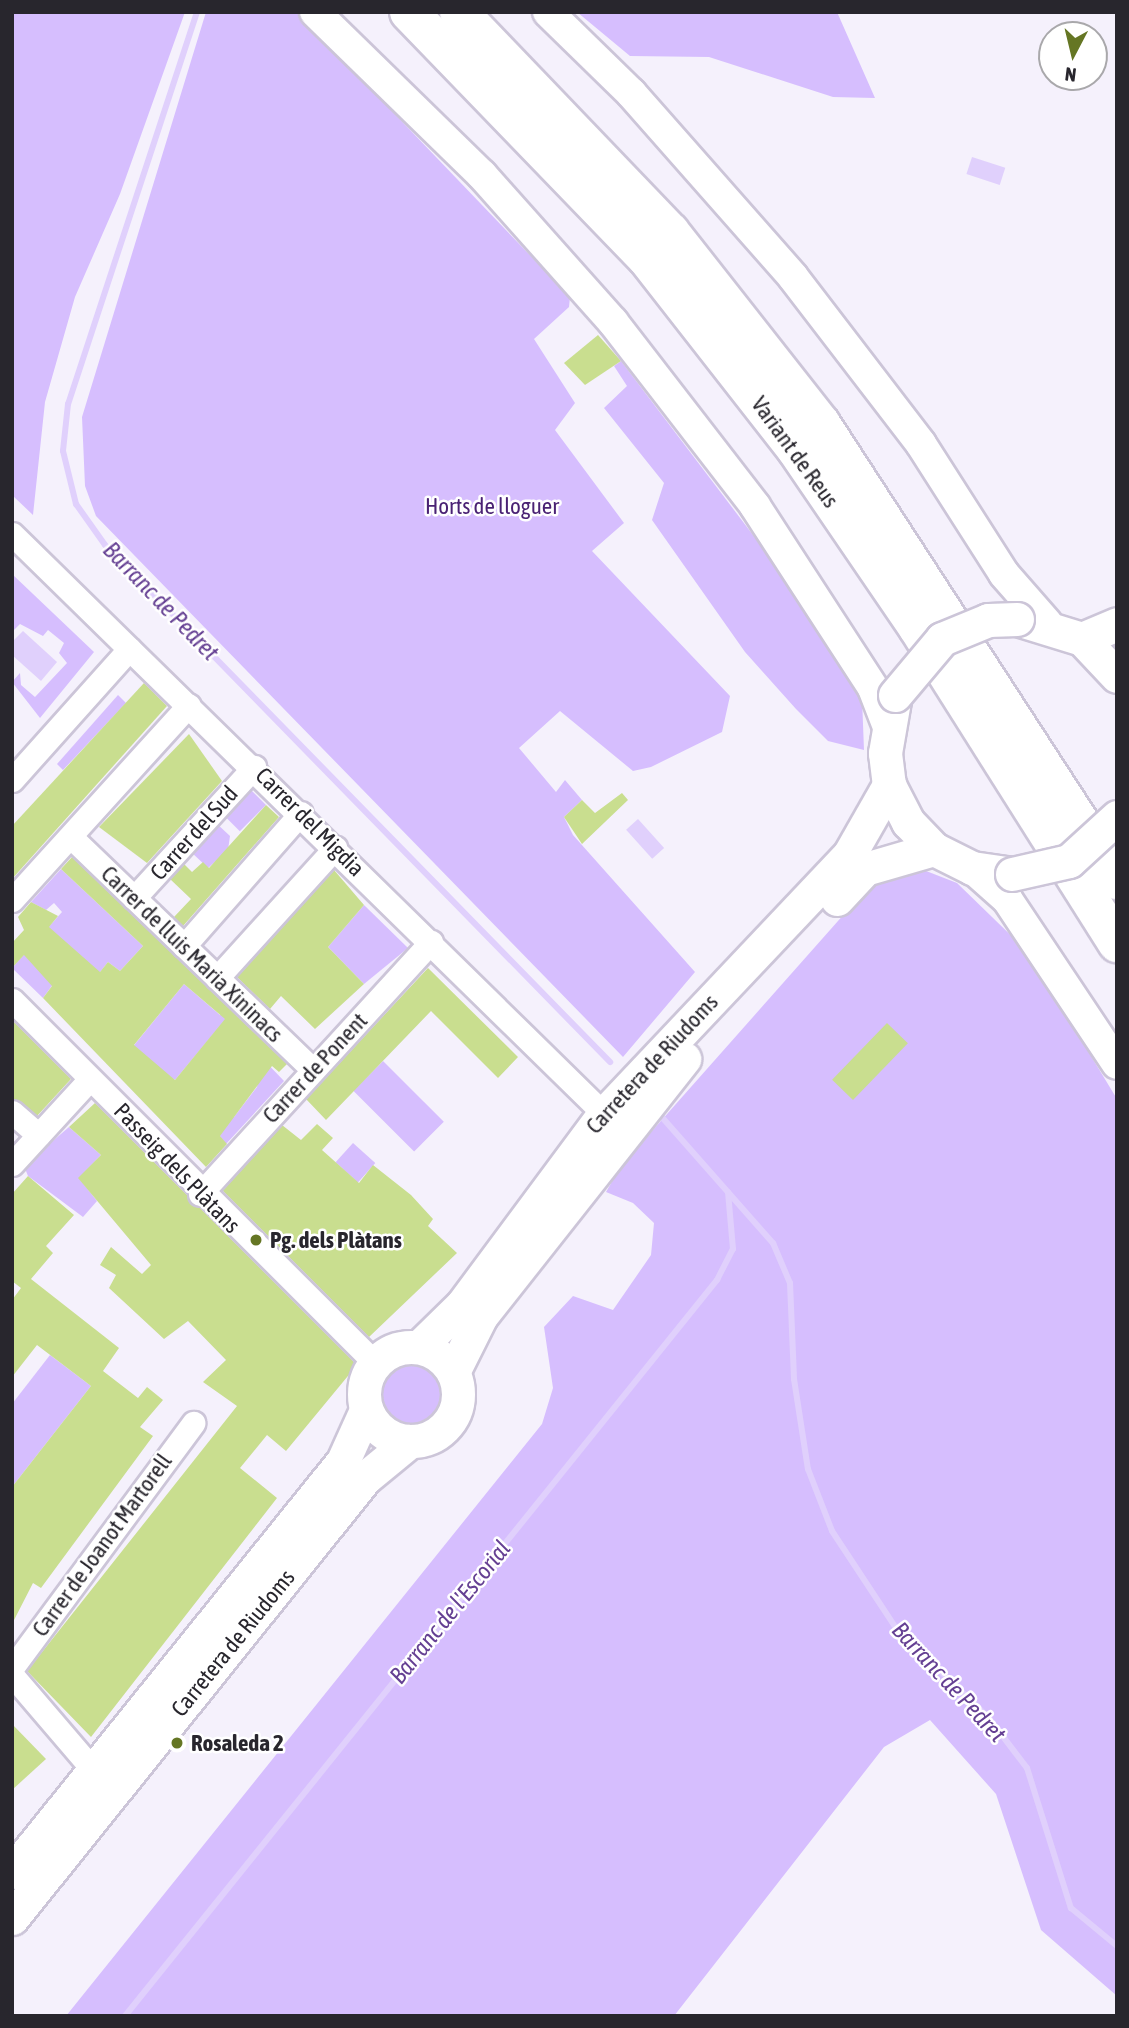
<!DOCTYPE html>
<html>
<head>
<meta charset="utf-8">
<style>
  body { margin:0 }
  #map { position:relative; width:1129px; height:2028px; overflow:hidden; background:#f5f1fc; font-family:"Asap Condensed",sans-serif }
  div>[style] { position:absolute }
  .green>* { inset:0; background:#d6befe; transform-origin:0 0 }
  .round { border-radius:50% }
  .water>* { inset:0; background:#e0d0fc; transform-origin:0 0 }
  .stream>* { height:6px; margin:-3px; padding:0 3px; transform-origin:3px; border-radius:3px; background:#e0d0fc }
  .building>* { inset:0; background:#c9de8f; transform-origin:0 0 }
  .roads { filter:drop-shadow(2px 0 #ccc5d8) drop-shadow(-2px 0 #ccc5d8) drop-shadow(0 2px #ccc5d8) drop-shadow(0 -2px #ccc5d8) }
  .minor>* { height:23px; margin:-11.5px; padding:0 11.5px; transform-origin:11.5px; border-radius:11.5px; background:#fff }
  .tertiary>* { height:30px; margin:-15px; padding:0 15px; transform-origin:15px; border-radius:15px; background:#fff }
  .secondary>* { height:33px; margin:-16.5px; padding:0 16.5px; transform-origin:16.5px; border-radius:16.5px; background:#fff }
  .secondary>.ring { margin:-16.5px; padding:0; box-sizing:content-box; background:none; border:33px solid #fff; border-radius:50% }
  .motorway>* { height:38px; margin:-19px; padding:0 19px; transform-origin:19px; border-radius:19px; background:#fff }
  .bridges { filter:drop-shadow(2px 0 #ccc5d8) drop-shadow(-2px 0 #ccc5d8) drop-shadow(0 2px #ccc5d8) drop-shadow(0 -2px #ccc5d8) }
  .secondary-bridge>* { height:33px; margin:-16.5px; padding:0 16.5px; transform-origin:16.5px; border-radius:16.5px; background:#fff }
  .dots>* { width:19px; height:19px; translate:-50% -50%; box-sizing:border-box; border:4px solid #fff; border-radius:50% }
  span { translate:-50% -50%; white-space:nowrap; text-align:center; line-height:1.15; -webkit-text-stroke:5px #fff; paint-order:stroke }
  .street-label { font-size:23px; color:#28262d }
  .park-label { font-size:23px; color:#4a2274 }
  .poi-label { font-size:23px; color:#28262d; font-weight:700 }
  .left { translate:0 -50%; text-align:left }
  .water-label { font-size:24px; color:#654093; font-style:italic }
  .frame { position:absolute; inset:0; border:14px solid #28262d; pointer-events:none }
  .north { position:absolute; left:1038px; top:21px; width:70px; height:70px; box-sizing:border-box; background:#fff; border:2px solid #a9a8ab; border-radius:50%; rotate:187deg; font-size:19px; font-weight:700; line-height:28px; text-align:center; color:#28262d }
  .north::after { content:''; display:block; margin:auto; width:24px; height:32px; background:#657624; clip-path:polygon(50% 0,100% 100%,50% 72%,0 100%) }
</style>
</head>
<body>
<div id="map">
  <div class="green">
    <i style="clip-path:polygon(12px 12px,185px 12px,120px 194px,75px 297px,45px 402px,33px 515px,12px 495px)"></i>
    <i style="clip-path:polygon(206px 12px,297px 12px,570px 297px,569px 307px,534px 339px,575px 403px,555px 430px,624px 523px,592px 551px,730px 696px,722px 732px,651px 767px,633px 771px,560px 711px,519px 748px,556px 792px,565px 780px,582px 800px,564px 817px,573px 835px,695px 972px,623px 1057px,96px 516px,85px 486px,82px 417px)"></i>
    <i style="clip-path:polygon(577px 12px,837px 12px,875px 98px,833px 97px,709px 57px,630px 56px)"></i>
    <i style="clip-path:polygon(621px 361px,797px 593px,862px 698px,864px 750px,828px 741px,796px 709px,745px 652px,652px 520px,664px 483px,604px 408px,627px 386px,614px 366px)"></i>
    <i style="clip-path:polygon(12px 574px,94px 652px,40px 718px,12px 682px,20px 673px,21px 685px,35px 697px,67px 663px,59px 653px,64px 643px,48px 630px,43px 636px,20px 624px,12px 632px)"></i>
    <i style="clip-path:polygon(118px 695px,126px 703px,63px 770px,57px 764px)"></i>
    <i style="left:249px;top:788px;width:24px;height:37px;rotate:45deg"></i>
    <i style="clip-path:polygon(215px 822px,230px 836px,228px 850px,208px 868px,189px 850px)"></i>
    <i style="clip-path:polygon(61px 869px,143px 946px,120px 971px,108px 962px,86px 990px,62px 972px,43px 998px,12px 968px,62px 912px,54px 903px,46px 910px,31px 902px)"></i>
    <i style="clip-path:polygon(921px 869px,957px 883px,1028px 952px,1117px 1099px,1117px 1996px,1041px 1930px,996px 1794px,930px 1720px,884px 1747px,674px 2016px,66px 2016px,542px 1424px,553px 1388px,544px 1327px,573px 1296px,613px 1310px,651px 1255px,654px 1223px,633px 1203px,606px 1192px,621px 1166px,869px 886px,893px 870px)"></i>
    <i style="clip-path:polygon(364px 905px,408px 948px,364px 984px,328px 947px)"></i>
    <i style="clip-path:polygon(184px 984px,220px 1015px,229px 1015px,175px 1080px,131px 1049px)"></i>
    <i style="clip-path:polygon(262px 1058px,284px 1081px,226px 1144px,208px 1121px,234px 1117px,257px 1087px)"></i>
    <i style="left:383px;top:1061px;width:86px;height:42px;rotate:45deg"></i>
    <i style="clip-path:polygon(69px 1127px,101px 1155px,79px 1178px,97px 1201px,83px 1217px,28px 1176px,24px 1166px)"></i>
    <i style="left:353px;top:1143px;width:30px;height:26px;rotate:42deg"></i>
    <i style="clip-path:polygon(50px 1355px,91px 1386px,12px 1487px,12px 1404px)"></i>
    <i class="round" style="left:380px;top:1363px;width:62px;height:62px"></i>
  </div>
  <div class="water">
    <i style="left:972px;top:157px;width:35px;height:18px;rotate:18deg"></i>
    <i style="clip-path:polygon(23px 631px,57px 662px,41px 681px,12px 655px,12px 642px)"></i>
    <i style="left:638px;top:819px;width:39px;height:16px;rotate:48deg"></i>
  </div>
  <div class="stream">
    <i style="left:197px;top:12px;width:413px;rotate:108.2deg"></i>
    <i style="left:68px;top:404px;width:47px;rotate:96.1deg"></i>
    <i style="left:63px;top:451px;width:55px;rotate:76.2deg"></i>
    <i style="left:76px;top:504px;width:50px;rotate:54.7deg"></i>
    <i style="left:105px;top:545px;width:723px;rotate:45.67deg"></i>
    <i style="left:660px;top:1115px;width:171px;rotate:48.6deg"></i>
    <i style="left:773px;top:1243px;width:43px;rotate:67deg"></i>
    <i style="left:790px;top:1283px;width:96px;rotate:87.6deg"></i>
    <i style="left:794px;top:1379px;width:91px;rotate:81.2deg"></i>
    <i style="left:808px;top:1469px;width:66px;rotate:68.8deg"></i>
    <i style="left:832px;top:1531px;width:116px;rotate:56.6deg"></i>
    <i style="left:896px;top:1628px;width:128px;rotate:44.1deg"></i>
    <i style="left:988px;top:1717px;width:64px;rotate:52.6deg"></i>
    <i style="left:1027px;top:1768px;width:147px;rotate:72.6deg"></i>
    <i style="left:1071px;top:1908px;width:60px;rotate:39.6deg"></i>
    <i style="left:125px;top:2016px;width:945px;rotate:-51.19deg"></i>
    <i style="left:717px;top:1280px;width:35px;rotate:-63deg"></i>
    <i style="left:733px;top:1249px;width:57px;rotate:-95deg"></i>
  </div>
  <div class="building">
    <i style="clip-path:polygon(598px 335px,621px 361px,585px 385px,564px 363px)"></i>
    <i style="clip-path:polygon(144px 683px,167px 706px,12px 879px,12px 826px)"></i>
    <i style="clip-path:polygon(189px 734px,222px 781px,147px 863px,99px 827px)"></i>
    <i style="clip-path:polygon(622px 793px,628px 800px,582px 844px,564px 817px,582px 800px,595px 813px)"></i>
    <i style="clip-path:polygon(266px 805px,279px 817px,183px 926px,174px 917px,191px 899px,170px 879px,184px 864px,192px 872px,203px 862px,209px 868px)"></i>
    <i style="clip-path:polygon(evenodd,72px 857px,287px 1064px,279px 1072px,272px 1066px,220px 1136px,227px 1144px,206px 1167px,43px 998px,52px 986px,24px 955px,12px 968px,12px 943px,24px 930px,18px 917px,31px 902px,58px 916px,49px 927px,100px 972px,108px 962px,120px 971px,143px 946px,61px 869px,72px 857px,184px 984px,225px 1019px,175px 1080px,134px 1045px,184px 984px)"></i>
    <i style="clip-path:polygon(334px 870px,364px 905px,328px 947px,364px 984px,315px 1029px,281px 996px,270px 1009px,237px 977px)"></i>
    <i style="clip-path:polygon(428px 968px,518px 1057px,498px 1078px,431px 1011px,326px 1120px,306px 1099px)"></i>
    <i style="clip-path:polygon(12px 1020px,71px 1079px,37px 1116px,12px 1098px)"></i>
    <i style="left:887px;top:1023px;width:29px;height:79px;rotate:44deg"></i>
    <i style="clip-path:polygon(95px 1103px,357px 1365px,286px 1451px,267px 1435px,240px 1468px,277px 1498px,91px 1737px,27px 1671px,237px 1406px,203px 1382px,226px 1360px,188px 1321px,164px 1339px,109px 1288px,116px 1275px,100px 1265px,111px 1247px,142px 1274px,151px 1265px,78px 1178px,101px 1155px,69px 1127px)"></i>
    <i style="clip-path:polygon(317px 1124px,333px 1138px,322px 1150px,359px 1183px,373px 1165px,411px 1195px,433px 1219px,428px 1226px,457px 1253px,369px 1337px,222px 1190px,282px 1125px,301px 1140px)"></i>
    <i style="clip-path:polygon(28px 1176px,74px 1215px,46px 1246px,53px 1253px,31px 1279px,119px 1348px,103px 1371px,138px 1398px,147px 1387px,163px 1400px,140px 1427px,153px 1436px,41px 1588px,33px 1583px,12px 1624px,12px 1487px,91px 1386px,37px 1345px,12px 1377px,12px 1300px,21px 1288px,12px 1281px,12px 1194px)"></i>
    <i style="clip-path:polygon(12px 1724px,46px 1759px,12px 1790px)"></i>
  </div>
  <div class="roads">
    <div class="minor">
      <i style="left:12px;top:534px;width:829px;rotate:44.41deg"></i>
      <i style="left:12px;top:780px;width:176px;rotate:-48.2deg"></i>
      <i style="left:71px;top:837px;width:336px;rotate:43.9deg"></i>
      <i style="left:134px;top:898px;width:178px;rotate:-47.5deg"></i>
      <i style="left:12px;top:900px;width:263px;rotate:-47.8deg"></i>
      <i style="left:184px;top:946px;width:177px;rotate:-48.7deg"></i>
      <i style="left:217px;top:978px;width:176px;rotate:-47.8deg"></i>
      <i style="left:12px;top:1000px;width:513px;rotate:45deg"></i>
      <i style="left:12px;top:1112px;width:35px;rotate:41deg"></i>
      <i style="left:12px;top:1164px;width:115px;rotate:-47.5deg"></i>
      <i style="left:200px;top:1194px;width:342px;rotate:-47.5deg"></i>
      <i style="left:12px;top:1668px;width:305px;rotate:-53.5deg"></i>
      <i style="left:12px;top:1675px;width:126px;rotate:49.5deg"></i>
    </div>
    <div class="tertiary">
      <i style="left:315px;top:12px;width:233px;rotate:44.3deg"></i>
      <i style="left:482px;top:175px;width:197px;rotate:48.3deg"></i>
      <i style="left:613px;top:322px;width:232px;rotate:52.3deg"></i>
      <i style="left:755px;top:506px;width:217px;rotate:57deg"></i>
      <i style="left:873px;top:688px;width:39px;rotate:69deg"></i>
      <i style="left:548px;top:12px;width:116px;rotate:44.3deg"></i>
      <i style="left:631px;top:93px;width:245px;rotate:48.6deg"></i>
      <i style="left:793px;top:277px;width:210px;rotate:52.5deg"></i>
      <i style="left:921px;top:444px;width:154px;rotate:57.4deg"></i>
      <i style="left:1004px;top:574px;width:65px;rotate:48.7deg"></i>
      <i style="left:972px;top:868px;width:47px;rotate:41.5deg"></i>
      <i style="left:1007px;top:899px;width:198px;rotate:56.3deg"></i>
    </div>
    <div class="secondary">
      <i style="left:1017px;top:619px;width:68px;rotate:17.1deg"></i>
      <i style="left:1082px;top:639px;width:51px;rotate:46.6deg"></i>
      <i style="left:1082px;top:639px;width:38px;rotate:-23deg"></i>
      <i style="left:895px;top:695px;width:59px;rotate:99.8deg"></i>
      <i style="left:885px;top:753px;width:32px;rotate:83deg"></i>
      <i style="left:889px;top:785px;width:42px;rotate:62.8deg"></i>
      <i style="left:908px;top:822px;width:37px;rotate:46deg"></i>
      <i style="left:934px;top:849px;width:42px;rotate:26.6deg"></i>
      <i style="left:972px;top:868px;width:40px;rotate:8.5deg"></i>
      <i style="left:837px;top:899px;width:41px;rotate:-47deg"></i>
      <i style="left:865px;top:869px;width:72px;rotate:-16.2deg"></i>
      <i class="ring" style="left:364px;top:1347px;width:61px;height:61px"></i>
      <i style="left:419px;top:1347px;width:60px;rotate:-44.3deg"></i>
      <i style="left:462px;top:1305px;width:238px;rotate:-53.4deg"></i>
      <i style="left:604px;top:1114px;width:357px;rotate:-46.6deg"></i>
      <i style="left:849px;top:855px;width:81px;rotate:-60.3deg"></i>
      <i style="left:453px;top:1372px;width:63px;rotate:-63.4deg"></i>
      <i style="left:481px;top:1316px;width:328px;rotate:-51.7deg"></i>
      <i style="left:12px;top:1872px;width:528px;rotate:-51.15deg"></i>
      <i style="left:343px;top:1461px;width:56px;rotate:-65.7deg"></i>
      <i style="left:12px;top:1918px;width:564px;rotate:-51.26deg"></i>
      <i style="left:365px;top:1478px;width:58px;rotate:-39.4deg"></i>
    </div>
    <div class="motorway">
      <i style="left:409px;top:12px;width:341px;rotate:46deg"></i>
      <i style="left:646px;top:257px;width:244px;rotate:52deg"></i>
      <i style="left:796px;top:449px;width:217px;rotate:55.7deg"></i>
      <i style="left:918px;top:628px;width:373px;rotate:57.7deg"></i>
      <i style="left:459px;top:12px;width:305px;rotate:46.2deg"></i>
      <i style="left:670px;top:232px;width:244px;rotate:51.8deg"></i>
      <i style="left:821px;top:424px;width:544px;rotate:57.01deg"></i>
    </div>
  </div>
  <div class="bridges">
    <div class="secondary-bridge">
      <i style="left:895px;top:695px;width:73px;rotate:-50deg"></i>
      <i style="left:942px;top:639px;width:50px;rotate:-22.4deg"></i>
      <i style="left:988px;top:620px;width:29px;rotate:-2deg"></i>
      <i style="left:1012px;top:874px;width:58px;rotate:-12.8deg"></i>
      <i style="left:1069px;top:861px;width:65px;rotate:-42.5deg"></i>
    </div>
  </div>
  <div class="dots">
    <i style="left:256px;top:1240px;background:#657624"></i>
    <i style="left:177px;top:1743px;background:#657624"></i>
  </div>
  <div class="street-label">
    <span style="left:795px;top:452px;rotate:54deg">Variant de Reus</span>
    <span style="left:310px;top:822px;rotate:45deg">Carrer del Migdia</span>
    <span style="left:194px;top:833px;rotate:-48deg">Carrer del Sud</span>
    <span style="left:192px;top:954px;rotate:44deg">Carrer de lluis Maria Xininacs</span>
    <span style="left:652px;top:1064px;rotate:-47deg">Carretera de Riudoms</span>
    <span style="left:315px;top:1068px;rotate:-47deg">Carrer de Ponent</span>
    <span style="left:177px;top:1168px;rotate:46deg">Passeig dels Plàtans</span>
    <span style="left:102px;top:1545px;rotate:-54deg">Carrer de Joanot Martorell</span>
    <span style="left:233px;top:1643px;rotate:-51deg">Carretera de Riudoms</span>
  </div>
  <div class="park-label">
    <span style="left:492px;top:506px">Horts de lloguer</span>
  </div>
  <div class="poi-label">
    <span class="left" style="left:270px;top:1240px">Pg. dels Plàtans</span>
    <span class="left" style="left:191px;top:1743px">Rosaleda 2</span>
  </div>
  <div class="water-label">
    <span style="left:161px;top:601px;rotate:46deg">Barranc de Pedret</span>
    <span style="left:450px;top:1612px;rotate:-51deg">Barranc de l'Escorial</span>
    <span style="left:949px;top:1682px;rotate:47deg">Barranc de Pedret</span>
  </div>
  <div class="frame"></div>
  <div class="north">N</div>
</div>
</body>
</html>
